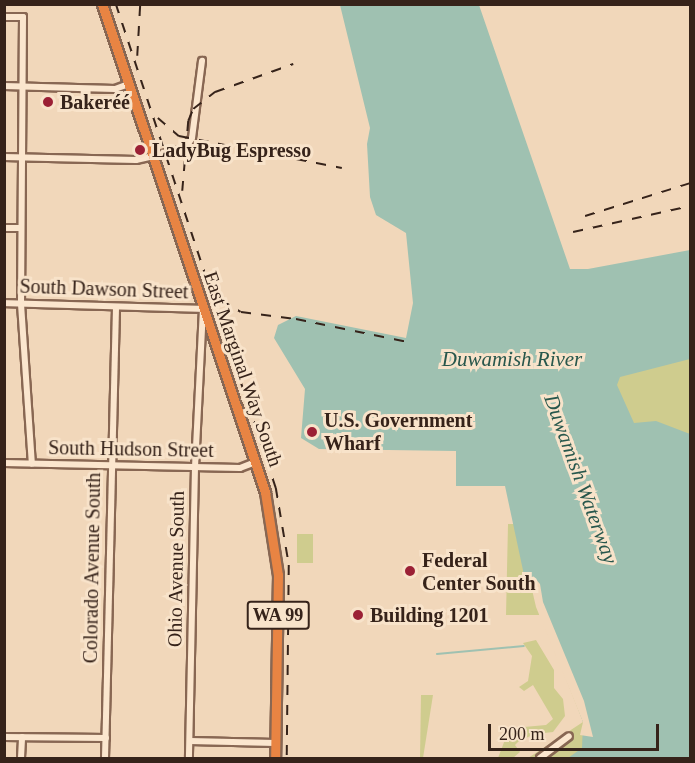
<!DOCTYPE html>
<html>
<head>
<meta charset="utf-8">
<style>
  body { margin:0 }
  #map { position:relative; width:695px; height:763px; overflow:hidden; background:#f1d7ba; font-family:"Times New Roman",serif }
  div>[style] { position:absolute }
  .green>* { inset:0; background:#cfcc8e; transform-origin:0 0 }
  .water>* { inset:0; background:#9fc1b1 }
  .pier>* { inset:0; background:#f1d7ba }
  .stream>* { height:1.5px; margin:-0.75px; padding:0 0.75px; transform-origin:0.75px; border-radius:0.75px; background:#9fc1b1 }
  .roads { filter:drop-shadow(2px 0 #886753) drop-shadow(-2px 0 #886753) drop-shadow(0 2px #886753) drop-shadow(0 -2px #886753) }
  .minor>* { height:6px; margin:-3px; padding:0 3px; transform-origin:3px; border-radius:3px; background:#fbe6ce }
  .highway>* { height:9px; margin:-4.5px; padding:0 4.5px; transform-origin:4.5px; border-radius:4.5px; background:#e88443 }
  .rail>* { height:1.5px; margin-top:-0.75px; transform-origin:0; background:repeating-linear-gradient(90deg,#36231a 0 10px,transparent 0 20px) }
  .dots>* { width:16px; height:16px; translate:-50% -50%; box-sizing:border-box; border:3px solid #f8e3ca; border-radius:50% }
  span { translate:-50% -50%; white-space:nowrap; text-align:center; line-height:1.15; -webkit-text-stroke:6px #f8e3ca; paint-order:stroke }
  .shield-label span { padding:2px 4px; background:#f8e3ca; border:2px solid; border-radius:4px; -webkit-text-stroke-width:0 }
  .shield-label { font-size:18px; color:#36231a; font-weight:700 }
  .poi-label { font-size:20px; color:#36231a; font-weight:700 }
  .left { translate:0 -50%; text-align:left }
  .street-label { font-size:20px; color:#36231a }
  .water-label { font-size:21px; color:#28574c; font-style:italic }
  .frame { position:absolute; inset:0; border:6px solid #36231a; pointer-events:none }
  .scale { position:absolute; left:488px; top:724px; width:171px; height:27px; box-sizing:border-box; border:3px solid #36231a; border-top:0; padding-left:8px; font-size:18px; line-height:21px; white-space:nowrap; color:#36231a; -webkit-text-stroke:4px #f8e3ca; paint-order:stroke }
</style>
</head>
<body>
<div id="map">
  <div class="green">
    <i style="clip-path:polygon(690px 346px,690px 453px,636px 437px,605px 372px)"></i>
    <i style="clip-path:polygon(513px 519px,542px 613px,539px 615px,506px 615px,508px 524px,513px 524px)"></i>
    <i style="left:297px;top:534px;width:16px;height:29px"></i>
    <i style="clip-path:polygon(536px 640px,554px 670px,554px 688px,563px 699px,565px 716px,553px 732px,535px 734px,519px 741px,515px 745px,520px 752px,513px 758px,498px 758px,506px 737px,524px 727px,546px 725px,553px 719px,533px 685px,524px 691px,519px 687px,528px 681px,532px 656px,523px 643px)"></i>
    <i style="clip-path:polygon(566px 679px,613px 758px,528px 758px,583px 722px)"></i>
    <i style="clip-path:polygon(421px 695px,433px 695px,423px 758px,420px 758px)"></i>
  </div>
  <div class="water">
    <i style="clip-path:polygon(340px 5px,479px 5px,570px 269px,588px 269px,690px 250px,690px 359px,620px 377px,617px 385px,634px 423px,656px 421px,690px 434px,690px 758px,568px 758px,582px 748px,583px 722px,531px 580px,524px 575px,505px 486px,456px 486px,456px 451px,319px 449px,301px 438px,305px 389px,274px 338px,278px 325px,296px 316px,406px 338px,413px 303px,406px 233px,376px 215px,370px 197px,367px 144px,370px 128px)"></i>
  </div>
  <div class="pier">
    <i style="clip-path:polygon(533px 576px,540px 584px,543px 602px,584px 701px,593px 737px,580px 735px,583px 722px,536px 607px,530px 581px)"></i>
  </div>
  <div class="stream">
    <i style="left:437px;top:654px;width:87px;rotate:-5.3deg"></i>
  </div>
  <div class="roads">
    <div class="minor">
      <i style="left:4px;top:17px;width:19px"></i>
      <i style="left:23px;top:17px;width:287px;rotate:90.4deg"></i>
      <i style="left:21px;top:304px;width:160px;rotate:86.1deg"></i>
      <i style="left:4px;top:86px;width:111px;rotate:1.5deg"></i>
      <i style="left:115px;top:89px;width:15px;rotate:-20deg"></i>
      <i style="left:4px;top:157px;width:132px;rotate:1.3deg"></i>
      <i style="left:136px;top:160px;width:50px;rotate:-12.7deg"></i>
      <i style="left:185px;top:149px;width:13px;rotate:-58deg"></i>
      <i style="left:192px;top:138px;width:78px;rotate:-82.6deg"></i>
      <i style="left:4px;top:228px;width:16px"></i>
      <i style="left:4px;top:303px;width:199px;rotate:1.7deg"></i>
      <i style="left:203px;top:309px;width:158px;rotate:92.9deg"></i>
      <i style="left:195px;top:467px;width:291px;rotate:91.2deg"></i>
      <i style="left:4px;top:463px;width:236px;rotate:1.2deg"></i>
      <i style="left:240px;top:468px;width:17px;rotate:-21deg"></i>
      <i style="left:4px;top:737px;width:102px;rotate:0.6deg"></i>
      <i style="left:190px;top:741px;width:85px;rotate:1.3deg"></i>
      <i style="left:21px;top:758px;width:21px;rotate:-87deg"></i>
      <i style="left:105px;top:758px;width:451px;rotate:-88.6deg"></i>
      <i style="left:540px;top:758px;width:36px;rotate:-37deg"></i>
    </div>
    <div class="highway">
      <i style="left:102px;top:4px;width:515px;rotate:71.53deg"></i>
      <i style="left:265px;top:492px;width:84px;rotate:81.1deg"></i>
      <i style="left:278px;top:575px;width:183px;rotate:90.9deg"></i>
    </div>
  </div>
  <div class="rail">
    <i style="left:116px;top:4px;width:510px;rotate:71.71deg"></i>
    <i style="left:276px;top:488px;width:78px;rotate:80.4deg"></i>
    <i style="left:289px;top:565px;width:193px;rotate:90.6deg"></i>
    <i style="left:137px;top:56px;width:52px;rotate:-86.7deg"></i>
    <i style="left:158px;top:118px;width:28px;rotate:41deg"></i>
    <i style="left:179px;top:136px;width:166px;rotate:11.1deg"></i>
    <i style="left:182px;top:191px;width:70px;rotate:-85.1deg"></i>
    <i style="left:188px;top:121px;width:13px;rotate:-67deg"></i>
    <i style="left:193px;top:109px;width:28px;rotate:-38deg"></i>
    <i style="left:215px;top:92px;width:83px;rotate:-19.7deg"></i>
    <i style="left:585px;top:216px;width:110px;rotate:-17.4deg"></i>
    <i style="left:573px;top:232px;width:120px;rotate:-12.5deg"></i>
    <i style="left:215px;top:290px;width:12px;rotate:59deg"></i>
    <i style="left:221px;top:300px;width:23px;rotate:31deg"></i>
    <i style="left:241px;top:312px;width:55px;rotate:7.3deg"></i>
    <i style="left:296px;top:319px;width:119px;rotate:11.6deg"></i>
  </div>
  <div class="dots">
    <i style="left:48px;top:102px;background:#9b2035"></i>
    <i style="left:140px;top:150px;background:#9b2035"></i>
    <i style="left:312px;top:432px;background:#9b2035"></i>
    <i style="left:410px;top:571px;background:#9b2035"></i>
    <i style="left:358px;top:615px;background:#9b2035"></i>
  </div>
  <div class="shield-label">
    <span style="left:278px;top:615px">WA 99</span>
  </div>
  <div class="poi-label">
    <span class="left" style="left:60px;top:102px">Bakeréé</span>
    <span class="left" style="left:152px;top:150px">LadyBug Espresso</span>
    <span class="left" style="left:324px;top:432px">U.S. Government<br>Wharf</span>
    <span class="left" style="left:422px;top:572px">Federal<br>Center South</span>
    <span class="left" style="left:370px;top:615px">Building 1201</span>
  </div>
  <div class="street-label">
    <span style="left:104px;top:289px;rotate:2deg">South Dawson Street</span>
    <span style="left:243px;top:369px;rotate:71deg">East Marginal Way South</span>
    <span style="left:131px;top:449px;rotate:1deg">South Hudson Street</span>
    <span style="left:92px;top:568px;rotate:-89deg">Colorado Avenue South</span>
    <span style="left:176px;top:569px;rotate:-89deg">Ohio Avenue South</span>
  </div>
  <div class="water-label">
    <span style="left:512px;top:359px">Duwamish River</span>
    <span style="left:581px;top:479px;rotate:70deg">Duwamish Waterway</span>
  </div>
  <div class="frame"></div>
  <div class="scale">200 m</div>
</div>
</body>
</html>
